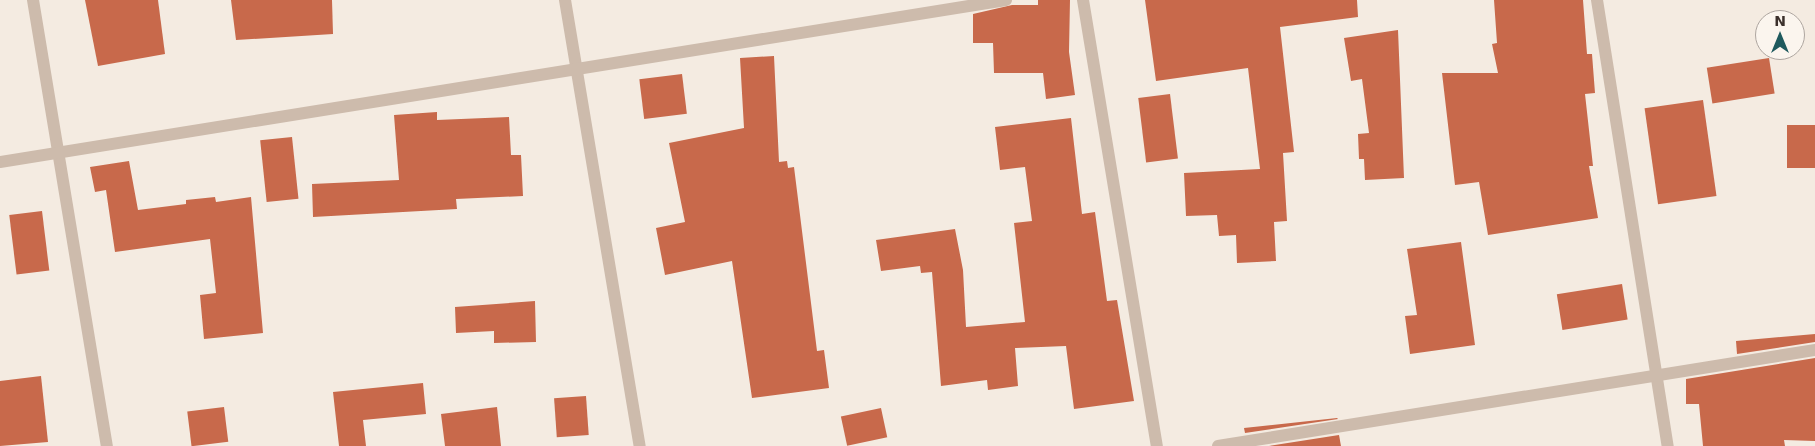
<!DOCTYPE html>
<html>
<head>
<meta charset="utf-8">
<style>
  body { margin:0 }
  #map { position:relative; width:1815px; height:446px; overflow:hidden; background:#f4ebe1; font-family:"DejaVu Sans",sans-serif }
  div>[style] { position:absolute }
  .building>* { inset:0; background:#c8694b; transform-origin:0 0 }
  .minor>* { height:12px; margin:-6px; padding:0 6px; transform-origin:6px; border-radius:6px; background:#cdbbac }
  span { translate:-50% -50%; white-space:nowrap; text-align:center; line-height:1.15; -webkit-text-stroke:4px #fbf5ee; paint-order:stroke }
  .north { position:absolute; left:1755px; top:10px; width:50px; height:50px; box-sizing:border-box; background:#fbf5ee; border:1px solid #aea6a0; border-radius:50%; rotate:0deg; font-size:14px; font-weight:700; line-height:20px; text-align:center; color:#3b302b }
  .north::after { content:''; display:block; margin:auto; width:18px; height:22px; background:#1f5a5e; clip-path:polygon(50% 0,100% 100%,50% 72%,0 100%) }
</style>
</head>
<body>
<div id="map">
  <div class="building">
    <i style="clip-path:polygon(85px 0,158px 0,165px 54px,98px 66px)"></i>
    <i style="clip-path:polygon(231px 0,332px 0,333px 34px,236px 40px)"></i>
    <i style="clip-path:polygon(1038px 0,1070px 0,1069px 52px,1075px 95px,1046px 99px,1043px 73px,994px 73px,993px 43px,973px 43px,973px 14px,1012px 5px,1038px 5px)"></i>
    <i style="clip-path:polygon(1145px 0,1357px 0,1358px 17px,1280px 27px,1294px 152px,1283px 153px,1287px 221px,1274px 222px,1276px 261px,1237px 263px,1236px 235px,1219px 236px,1217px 215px,1186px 216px,1184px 173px,1260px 169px,1248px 68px,1156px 81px)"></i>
    <i style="clip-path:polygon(1494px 0,1583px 0,1587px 54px,1592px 54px,1595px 93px,1585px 94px,1593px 166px,1589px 166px,1598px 218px,1488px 235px,1479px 182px,1455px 185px,1442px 73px,1498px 73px,1492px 44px,1497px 43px)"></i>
    <i style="clip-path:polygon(1398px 30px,1404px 178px,1365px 180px,1364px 159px,1359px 159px,1358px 134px,1369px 133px,1362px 79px,1351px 81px,1344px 38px)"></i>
    <i style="clip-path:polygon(774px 56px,779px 162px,787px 161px,788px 168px,794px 167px,817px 351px,824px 350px,829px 388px,752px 398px,732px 261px,665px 275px,656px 228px,685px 222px,669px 143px,744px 128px,740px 58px)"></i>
    <i style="left:1769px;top:58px;width:36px;height:63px;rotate:81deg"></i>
    <i style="left:682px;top:74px;width:40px;height:43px;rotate:83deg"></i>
    <i style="left:1170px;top:94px;width:65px;height:32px;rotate:83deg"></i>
    <i style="left:1703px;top:100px;width:97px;height:59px;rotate:82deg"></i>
    <i style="clip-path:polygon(437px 112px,437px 120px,509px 117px,511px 155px,521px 155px,523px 196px,456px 199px,457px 209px,313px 217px,312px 184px,399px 180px,394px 115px)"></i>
    <i style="clip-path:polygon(1071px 118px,1082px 214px,1095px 212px,1107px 301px,1117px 300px,1134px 401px,1074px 409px,1066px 346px,1015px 348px,1018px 386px,988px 390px,987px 380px,941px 386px,932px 272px,921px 273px,920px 266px,881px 271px,876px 240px,955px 229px,963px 270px,966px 327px,1025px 322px,1014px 223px,1032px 221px,1025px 167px,1000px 170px,995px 127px)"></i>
    <i style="left:1815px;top:125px;width:43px;height:28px;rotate:90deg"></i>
    <i style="left:292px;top:137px;width:62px;height:32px;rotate:84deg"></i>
    <i style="clip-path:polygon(129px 161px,138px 210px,186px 204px,186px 200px,215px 197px,216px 202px,251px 197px,263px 333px,204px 339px,200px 295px,216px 293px,210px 239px,115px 252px,106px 190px,95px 192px,90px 167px)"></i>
    <i style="left:42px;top:211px;width:60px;height:33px;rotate:83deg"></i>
    <i style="clip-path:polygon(1461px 242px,1475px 345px,1410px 354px,1405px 316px,1417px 315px,1407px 249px)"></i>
    <i style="left:1622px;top:284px;width:36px;height:66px;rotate:81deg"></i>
    <i style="clip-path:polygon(535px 301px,536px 342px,494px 343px,494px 331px,456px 333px,455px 307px)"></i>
    <i style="clip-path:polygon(1815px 334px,1815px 342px,1737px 354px,1736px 341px)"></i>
    <i style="clip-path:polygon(1815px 358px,1815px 441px,1784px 440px,1785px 446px,1703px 446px,1699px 404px,1686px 404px,1686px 379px)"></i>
    <i style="clip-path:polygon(41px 376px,48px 442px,0 446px,0 381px)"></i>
    <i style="clip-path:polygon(423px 383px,426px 414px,363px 420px,366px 446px,339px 446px,333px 392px)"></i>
    <i style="left:586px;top:396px;width:39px;height:32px;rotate:86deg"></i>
    <i style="left:224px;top:407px;width:35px;height:37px;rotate:83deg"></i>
    <i style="clip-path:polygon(497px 407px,501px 446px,445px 446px,441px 414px)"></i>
    <i style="left:881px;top:408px;width:30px;height:41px;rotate:78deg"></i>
    <i style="clip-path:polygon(1337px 418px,1338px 419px,1245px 433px,1244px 428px)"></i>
    <i style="clip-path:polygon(1339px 435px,1341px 446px,1269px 446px)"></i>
  </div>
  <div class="minor">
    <i style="left:33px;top:0;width:452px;rotate:80.6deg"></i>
    <i style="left:565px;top:0;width:452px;rotate:80.5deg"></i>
    <i style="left:1083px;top:0;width:452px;rotate:80.6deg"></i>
    <i style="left:1597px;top:0;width:452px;rotate:81deg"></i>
    <i style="left:0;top:162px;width:1019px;rotate:-9.15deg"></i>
    <i style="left:1218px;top:446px;width:605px;rotate:-9.14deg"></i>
  </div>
  <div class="north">N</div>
</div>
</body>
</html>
